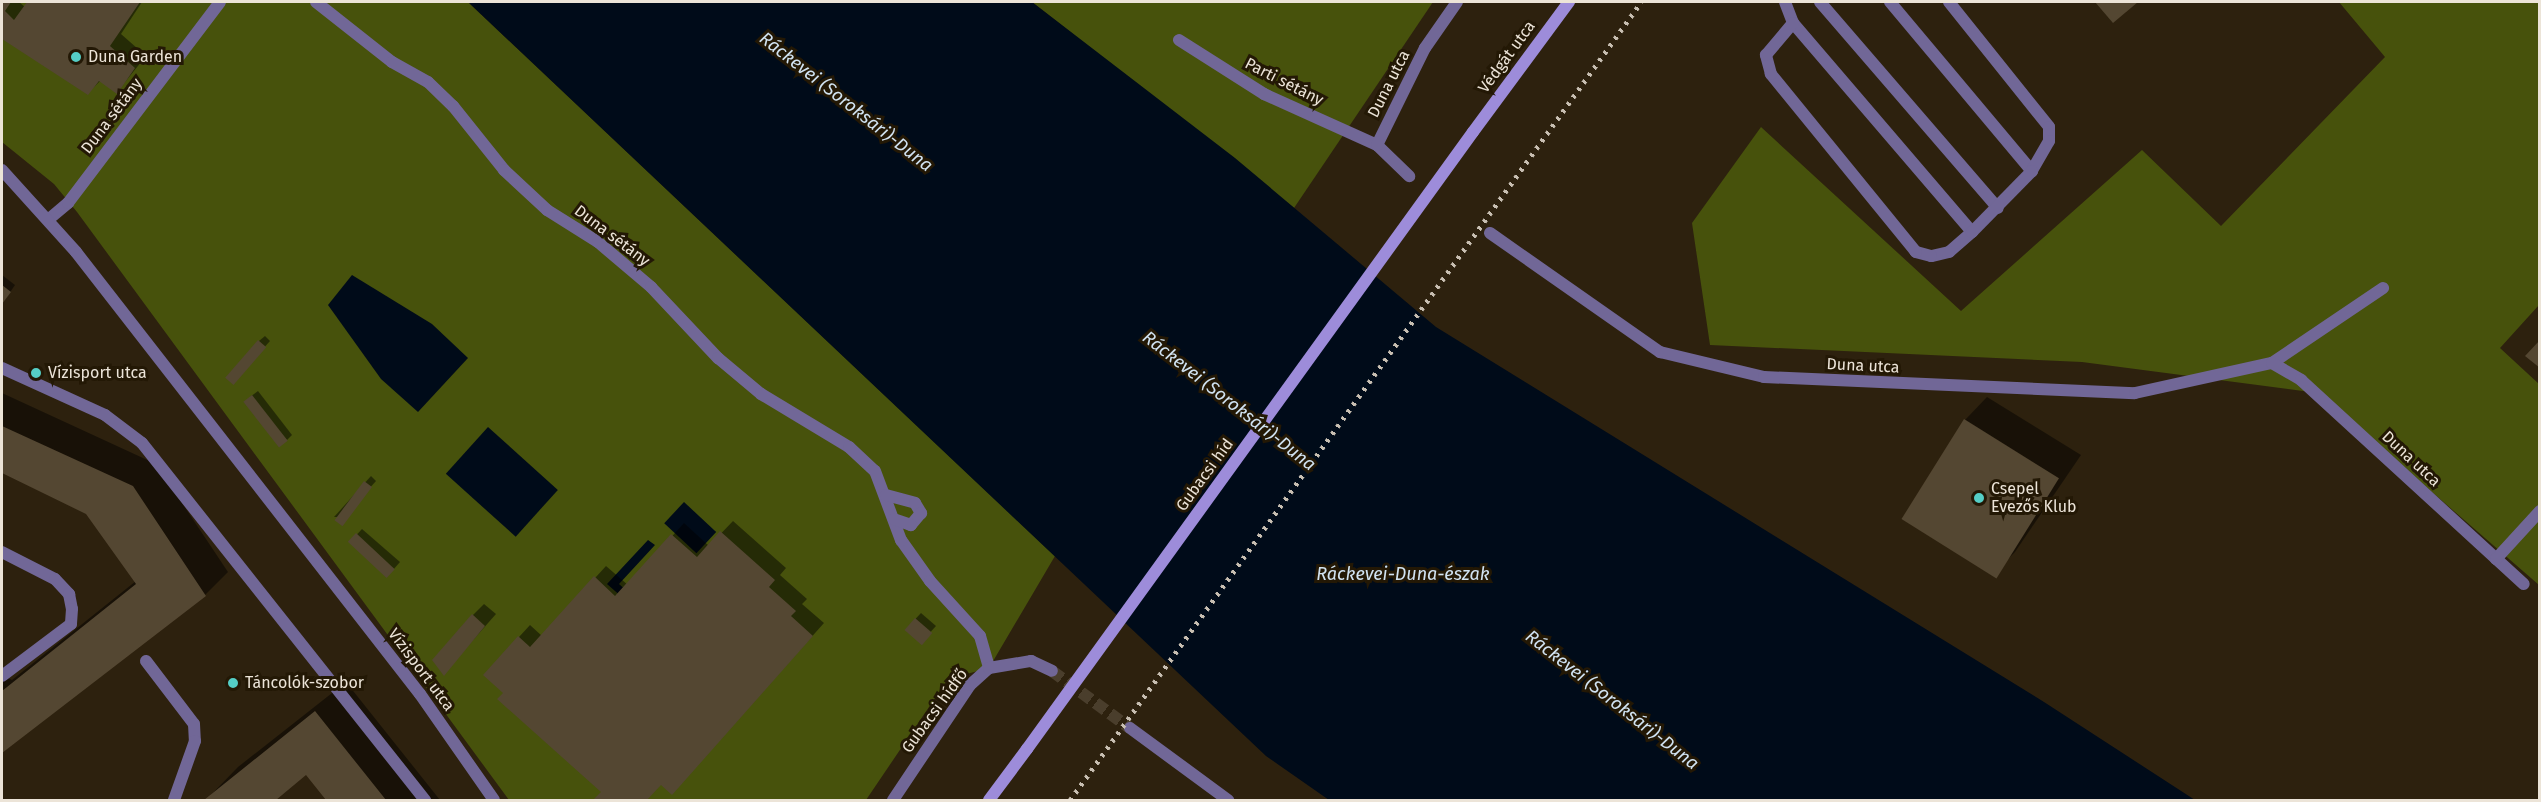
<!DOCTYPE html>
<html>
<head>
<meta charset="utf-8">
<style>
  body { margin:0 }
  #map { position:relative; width:2541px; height:802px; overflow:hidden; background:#2d210e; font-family:"Fira Sans",sans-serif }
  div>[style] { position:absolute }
  .green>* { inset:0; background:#47520c }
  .water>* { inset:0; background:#000b19; transform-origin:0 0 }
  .shadow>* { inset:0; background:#0007 }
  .building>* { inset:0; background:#544732; transform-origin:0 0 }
  .minor-tunnel>* { height:12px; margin-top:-6px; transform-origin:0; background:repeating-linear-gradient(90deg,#4a3e2c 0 12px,transparent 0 18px) }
  .service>* { height:12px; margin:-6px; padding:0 6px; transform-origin:6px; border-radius:6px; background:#716797 }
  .pedestrian>* { height:12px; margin:-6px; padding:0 6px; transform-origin:6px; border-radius:6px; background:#716797 }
  .minor>* { height:12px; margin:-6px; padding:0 6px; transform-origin:6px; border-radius:6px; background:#716797 }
  .secondary>* { height:12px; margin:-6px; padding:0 6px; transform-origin:6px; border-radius:6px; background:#9d8cda }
  .rail>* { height:4.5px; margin-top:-2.25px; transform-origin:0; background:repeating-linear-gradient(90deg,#c8bfb2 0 3px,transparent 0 9px) }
  .secondary-bridge>* { height:12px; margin:-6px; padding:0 6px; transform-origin:6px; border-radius:6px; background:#9d8cda }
  .dots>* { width:16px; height:16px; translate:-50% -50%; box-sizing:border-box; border:3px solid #231805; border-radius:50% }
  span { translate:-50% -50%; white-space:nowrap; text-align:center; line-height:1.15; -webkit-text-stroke:6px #231805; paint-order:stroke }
  .poi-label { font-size:16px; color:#ece4d8 }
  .left { translate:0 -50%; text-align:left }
  .street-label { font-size:16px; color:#ece4d8 }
  .water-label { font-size:18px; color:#d1e3f2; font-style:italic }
  .frame { position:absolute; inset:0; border:3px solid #ece4d8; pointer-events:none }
</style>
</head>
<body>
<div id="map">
  <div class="green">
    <i style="clip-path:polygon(2px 2px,468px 2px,1055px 556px,989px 668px,948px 679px,866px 800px,509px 800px,77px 212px,54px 184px,2px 142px)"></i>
    <i style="clip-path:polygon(1032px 2px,1433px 2px,1294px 208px)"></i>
    <i style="clip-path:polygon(2339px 2px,2539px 2px,2539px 305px,2500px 348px,2539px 384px,2539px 585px,2318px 393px,2082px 362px,1710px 345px,1692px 223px,1761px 127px,1961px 311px,2142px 150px,2221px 226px,2385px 57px)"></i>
  </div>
  <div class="water">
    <i style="clip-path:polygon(468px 2px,1032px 2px,1235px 158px,1436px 327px,2044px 702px,2195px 800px,1329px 800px,1266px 756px)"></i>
    <i style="clip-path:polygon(352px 275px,432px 324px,468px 358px,418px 412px,381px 379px,328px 305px)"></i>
    <i style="left:488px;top:427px;width:94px;height:63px;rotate:42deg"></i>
    <i style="left:684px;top:502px;width:44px;height:29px;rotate:43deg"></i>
    <i style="clip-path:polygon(648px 540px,655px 545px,619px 584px,628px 592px,623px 598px,607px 584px)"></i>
  </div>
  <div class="shadow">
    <i style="clip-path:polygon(2px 2px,19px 2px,25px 7px,29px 2px,142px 2px,121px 34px,146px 56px,117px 92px,101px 80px,88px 93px,2px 37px)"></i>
    <i style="clip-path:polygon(2097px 2px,2135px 2px,2113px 21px)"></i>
    <i style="clip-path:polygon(2px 275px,15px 285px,2px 304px)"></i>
    <i style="clip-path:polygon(265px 336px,270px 341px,238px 377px,259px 341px)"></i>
    <i style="clip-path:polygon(258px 391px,292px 435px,287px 440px,250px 397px)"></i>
    <i style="clip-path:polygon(2px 393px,156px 464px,228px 572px,205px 595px,2px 751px,2px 675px,12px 680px,136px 581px,87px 513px,2px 471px)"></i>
    <i style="clip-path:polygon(1987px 397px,2081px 455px,2015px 552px,1992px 575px,1965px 420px)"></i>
    <i style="clip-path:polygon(371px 476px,376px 481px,344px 517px,334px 517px)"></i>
    <i style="clip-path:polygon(733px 521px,786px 568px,780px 575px,807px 599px,802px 604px,824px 623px,683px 781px,661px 783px,646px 800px,595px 800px,603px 791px,505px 693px,519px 637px,530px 625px,542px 636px,606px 566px,628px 585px,684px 523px,709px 546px)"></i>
    <i style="clip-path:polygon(362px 529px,400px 562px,393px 570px,350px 542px)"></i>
    <i style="clip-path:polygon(484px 604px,496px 614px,444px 673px,473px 615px)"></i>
    <i style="clip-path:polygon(921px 613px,936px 626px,926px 637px,906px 629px)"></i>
    <i style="clip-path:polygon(346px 682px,440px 800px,328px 800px,306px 773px,274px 800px,206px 800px,238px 767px)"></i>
  </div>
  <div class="building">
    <i style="clip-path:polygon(2px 2px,11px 2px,5px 11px,14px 20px,27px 2px,140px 2px,110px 46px,135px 68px,117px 94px,99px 81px,88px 95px,2px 39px)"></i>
    <i style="clip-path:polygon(2095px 2px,2138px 2px,2113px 23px)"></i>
    <i style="clip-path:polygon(2px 285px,11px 292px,2px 304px)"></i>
    <i style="left:258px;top:340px;width:11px;height:50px;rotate:41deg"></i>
    <i style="clip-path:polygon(2540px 340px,2540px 368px,2525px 356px)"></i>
    <i style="left:252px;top:395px;width:58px;height:11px;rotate:52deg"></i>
    <i style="left:1964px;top:419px;width:112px;height:118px;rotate:32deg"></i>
    <i style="clip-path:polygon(2px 426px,133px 486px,206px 596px,2px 753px,2px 691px,136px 584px,86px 514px,2px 473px)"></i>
    <i style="left:364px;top:481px;width:10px;height:49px;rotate:37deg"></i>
    <i style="clip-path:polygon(720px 531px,775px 580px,769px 587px,796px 611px,791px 616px,813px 636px,672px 795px,661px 785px,647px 800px,593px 800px,601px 792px,497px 699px,503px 693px,483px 675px,518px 636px,530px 647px,594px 576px,615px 596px,671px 534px,697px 557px)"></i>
    <i style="left:356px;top:533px;width:53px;height:12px;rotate:43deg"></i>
    <i style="clip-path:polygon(472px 614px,485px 626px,444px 676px,432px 660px)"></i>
    <i style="left:915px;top:618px;width:23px;height:16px;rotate:41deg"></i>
    <i style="clip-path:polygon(315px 711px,386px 800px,326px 800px,306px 775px,276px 800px,204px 800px)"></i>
  </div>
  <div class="minor-tunnel">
    <i style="left:1052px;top:671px;width:97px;rotate:36.2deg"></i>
  </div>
  <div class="service">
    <i style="left:1785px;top:2px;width:22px;rotate:69deg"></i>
    <i style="left:1793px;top:23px;width:275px;rotate:49.4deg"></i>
    <i style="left:1972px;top:232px;width:30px;rotate:139deg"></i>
    <i style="left:1949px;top:252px;width:18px;rotate:167deg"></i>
    <i style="left:1931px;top:256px;width:16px;rotate:-165deg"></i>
    <i style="left:1916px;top:252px;width:230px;rotate:-129.2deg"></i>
    <i style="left:1771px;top:74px;width:20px;rotate:-105deg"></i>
    <i style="left:1766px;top:55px;width:42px;rotate:-49.8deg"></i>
    <i style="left:1820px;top:2px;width:272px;rotate:49.2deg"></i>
    <i style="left:1890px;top:2px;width:221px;rotate:50deg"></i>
    <i style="left:1949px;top:2px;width:160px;rotate:51.3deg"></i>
    <i style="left:2049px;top:127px;width:14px;rotate:90deg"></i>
    <i style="left:2049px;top:141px;width:34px;rotate:120deg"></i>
    <i style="left:2032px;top:171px;width:86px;rotate:134.5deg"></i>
    <i style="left:1179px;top:40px;width:101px;rotate:32.4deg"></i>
    <i style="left:1264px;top:94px;width:124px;rotate:24.3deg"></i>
    <i style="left:1377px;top:145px;width:45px;rotate:44.1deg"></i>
    <i style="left:1377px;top:145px;width:108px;rotate:-63.7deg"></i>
    <i style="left:1425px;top:48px;width:56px;rotate:-55.2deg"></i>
    <i style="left:1490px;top:233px;width:208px;rotate:35deg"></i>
    <i style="left:1660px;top:352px;width:107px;rotate:13.5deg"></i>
    <i style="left:1764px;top:377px;width:371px;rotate:2.5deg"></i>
    <i style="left:2135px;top:393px;width:140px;rotate:-12.4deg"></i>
    <i style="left:2272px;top:363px;width:134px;rotate:-34deg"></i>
    <i style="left:2272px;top:363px;width:34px;rotate:30deg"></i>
    <i style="left:2301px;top:380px;width:302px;rotate:42.5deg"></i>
    <i style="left:901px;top:540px;width:50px;rotate:54.7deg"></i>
    <i style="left:930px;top:581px;width:74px;rotate:47.7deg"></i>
    <i style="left:980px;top:636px;width:33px;rotate:74deg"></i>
    <i style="left:2496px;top:559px;width:65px;rotate:-47.5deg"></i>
    <i style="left:1130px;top:728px;width:122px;rotate:36.3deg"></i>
  </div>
  <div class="pedestrian">
    <i style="left:316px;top:2px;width:97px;rotate:38.3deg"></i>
    <i style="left:392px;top:62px;width:41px;rotate:29.1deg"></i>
    <i style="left:428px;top:82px;width:35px;rotate:44deg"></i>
    <i style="left:453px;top:106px;width:82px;rotate:51.4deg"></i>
    <i style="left:504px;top:170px;width:59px;rotate:42.9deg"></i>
    <i style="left:547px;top:210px;width:60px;rotate:32.1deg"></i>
    <i style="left:598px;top:242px;width:70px;rotate:40.3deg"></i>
    <i style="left:651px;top:287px;width:98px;rotate:46.7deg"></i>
    <i style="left:718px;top:358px;width:56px;rotate:39.9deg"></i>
    <i style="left:761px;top:394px;width:103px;rotate:31.1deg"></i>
    <i style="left:849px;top:447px;width:35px;rotate:43deg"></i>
    <i style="left:875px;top:471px;width:74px;rotate:69.4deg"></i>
    <i style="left:49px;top:219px;width:25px;rotate:-40deg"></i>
    <i style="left:68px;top:203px;width:252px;rotate:-52.9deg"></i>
    <i style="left:886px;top:495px;width:30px;rotate:15deg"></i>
    <i style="left:915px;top:503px;width:12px;rotate:59deg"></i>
    <i style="left:921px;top:513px;width:16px;rotate:130deg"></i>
    <i style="left:911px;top:525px;width:18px;rotate:-161deg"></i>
  </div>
  <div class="minor">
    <i style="left:2px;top:170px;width:110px;rotate:47.9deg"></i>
    <i style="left:76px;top:252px;width:560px;rotate:52.11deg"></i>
    <i style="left:420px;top:694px;width:129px;rotate:55.1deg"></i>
    <i style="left:2px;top:368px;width:113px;rotate:24.5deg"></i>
    <i style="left:105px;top:415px;width:46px;rotate:37.1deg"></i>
    <i style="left:142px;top:443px;width:456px;rotate:51.6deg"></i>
    <i style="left:2px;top:552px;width:59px;rotate:27deg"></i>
    <i style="left:55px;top:579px;width:21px;rotate:47deg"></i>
    <i style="left:69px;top:594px;width:15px;rotate:79deg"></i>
    <i style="left:72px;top:609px;width:15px;rotate:94deg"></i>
    <i style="left:71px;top:624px;width:86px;rotate:143deg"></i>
    <i style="left:146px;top:661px;width:79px;rotate:52.7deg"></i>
    <i style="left:194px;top:724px;width:17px;rotate:87deg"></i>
    <i style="left:195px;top:741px;width:63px;rotate:109.6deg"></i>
    <i style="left:893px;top:800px;width:138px;rotate:-56.2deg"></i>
    <i style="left:970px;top:685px;width:25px;rotate:-42deg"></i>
    <i style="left:989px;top:668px;width:43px;rotate:-9.5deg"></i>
    <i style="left:1031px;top:661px;width:23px;rotate:25deg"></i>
  </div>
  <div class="secondary">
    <i style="left:1473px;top:132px;width:162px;rotate:-53.6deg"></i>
    <i style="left:989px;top:800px;width:64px;rotate:-53.3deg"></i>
  </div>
  <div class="rail">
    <i style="left:1070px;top:800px;width:981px;rotate:-54.41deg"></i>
  </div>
  <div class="secondary-bridge">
    <i style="left:1027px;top:749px;width:761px;rotate:-54.14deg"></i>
  </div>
  <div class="dots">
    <i style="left:76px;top:57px;background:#55cec6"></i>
    <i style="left:36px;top:373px;background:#55cec6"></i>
    <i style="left:1979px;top:498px;background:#55cec6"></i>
    <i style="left:233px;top:683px;background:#55cec6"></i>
  </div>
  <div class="poi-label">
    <span class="left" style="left:88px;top:57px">Duna Garden</span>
    <span class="left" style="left:48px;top:373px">Vízisport utca</span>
    <span class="left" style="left:1991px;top:498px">Csepel<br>Evezős Klub</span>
    <span class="left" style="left:245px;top:683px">Táncolók-szobor</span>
  </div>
  <div class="street-label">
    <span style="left:1507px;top:57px;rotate:-54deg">Védgát utca</span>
    <span style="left:1284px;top:82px;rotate:27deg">Parti sétány</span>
    <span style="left:1389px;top:84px;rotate:-63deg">Duna utca</span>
    <span style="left:112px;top:116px;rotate:-53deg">Duna sétány</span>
    <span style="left:612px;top:236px;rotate:37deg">Duna sétány</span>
    <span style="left:1863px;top:366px;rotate:3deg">Duna utca</span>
    <span style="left:2411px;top:459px;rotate:43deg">Duna utca</span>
    <span style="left:1205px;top:475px;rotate:-54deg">Gubacsi híd</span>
    <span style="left:421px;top:670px;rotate:53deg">Vízisport utca</span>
    <span style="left:935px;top:711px;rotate:-54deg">Gubacsi hídfő</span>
  </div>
  <div class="water-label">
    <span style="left:846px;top:102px;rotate:38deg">Ráckevei (Soroksári)-Duna</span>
    <span style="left:1229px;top:401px;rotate:38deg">Ráckevei (Soroksári)-Duna</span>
    <span style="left:1403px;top:574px">Ráckevei-Duna-észak</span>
    <span style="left:1612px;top:700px;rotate:38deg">Ráckevei (Soroksári)-Duna</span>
  </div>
  <div class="frame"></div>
</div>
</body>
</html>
